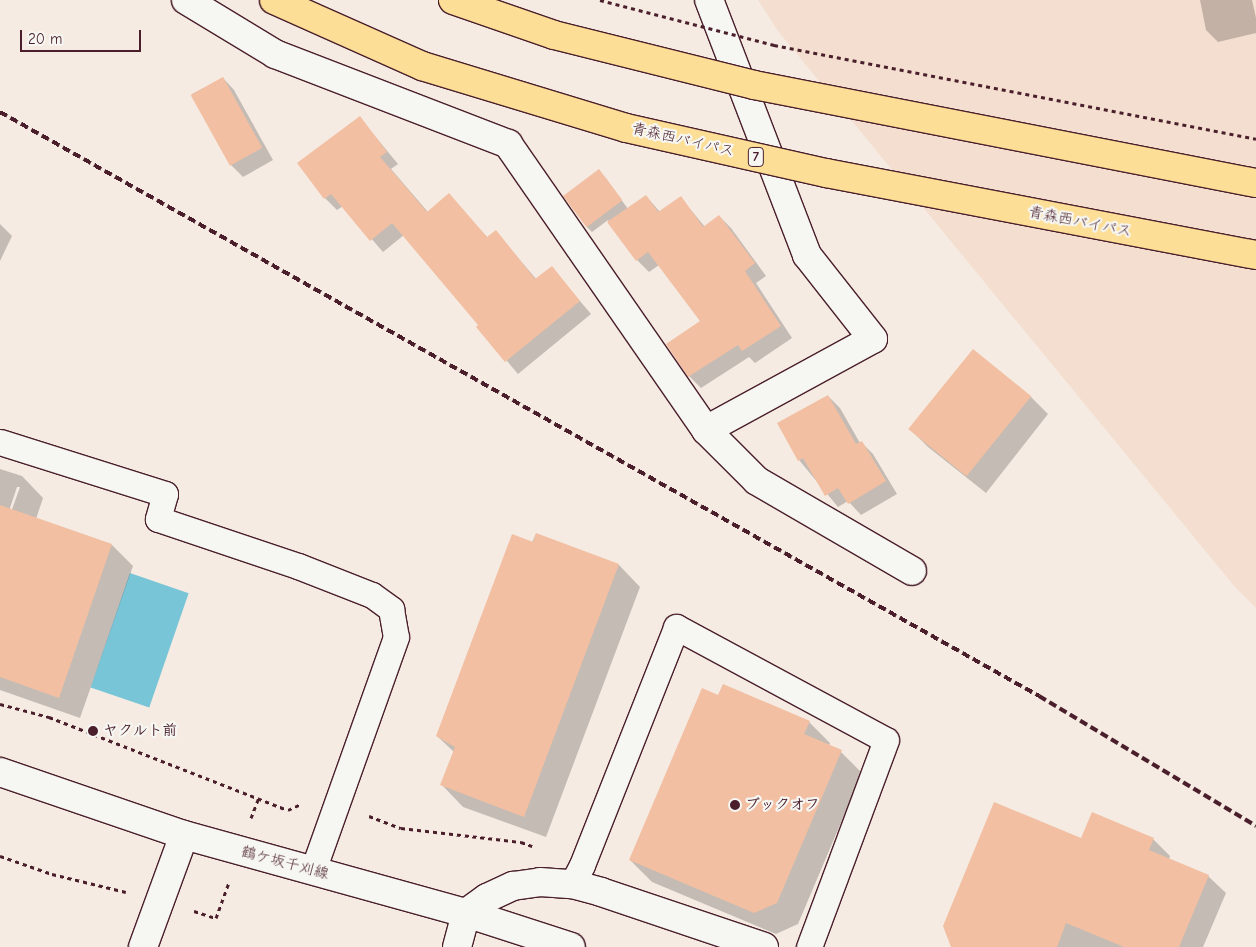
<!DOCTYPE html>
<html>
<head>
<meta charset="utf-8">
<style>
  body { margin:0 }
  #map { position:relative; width:1256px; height:947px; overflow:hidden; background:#f5ebe2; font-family:"Comic Neue","Klee One",sans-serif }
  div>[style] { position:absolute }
  .built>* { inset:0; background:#f4decf }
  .water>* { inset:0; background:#78c5d7; transform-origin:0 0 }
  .shadow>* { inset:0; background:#0003 }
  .building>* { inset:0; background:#f2bfa2; transform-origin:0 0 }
  .path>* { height:3px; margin-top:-1.5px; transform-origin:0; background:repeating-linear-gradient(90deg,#4a1f2b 0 4px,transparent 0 8px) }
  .roads { filter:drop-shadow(1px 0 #4a1f2b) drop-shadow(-1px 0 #4a1f2b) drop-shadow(0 1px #4a1f2b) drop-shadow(0 -1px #4a1f2b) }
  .lane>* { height:25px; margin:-12.5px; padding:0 12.5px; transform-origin:12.5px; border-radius:12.5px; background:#f6f6f2 }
  .street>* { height:28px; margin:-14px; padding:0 14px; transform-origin:14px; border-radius:14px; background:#f6f6f2 }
  .secondary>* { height:28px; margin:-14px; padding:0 14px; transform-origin:14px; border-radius:14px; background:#f6f6f2 }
  .rail>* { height:4px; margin-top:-2px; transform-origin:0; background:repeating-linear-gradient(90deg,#4a1f2b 0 8px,transparent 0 12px) }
  .path-bridge>* { height:3px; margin-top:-1.5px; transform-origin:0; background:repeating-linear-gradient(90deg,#4a1f2b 0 4px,transparent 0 8px) }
  .bridges { filter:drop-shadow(1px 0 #4a1f2b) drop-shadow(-1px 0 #4a1f2b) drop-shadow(0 1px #4a1f2b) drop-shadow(0 -1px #4a1f2b) }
  .highway-bridge>* { height:28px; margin:-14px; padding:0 14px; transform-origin:14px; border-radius:14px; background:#fcde96 }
  .dots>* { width:14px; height:14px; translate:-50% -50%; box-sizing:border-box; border:2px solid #f6f6f2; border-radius:50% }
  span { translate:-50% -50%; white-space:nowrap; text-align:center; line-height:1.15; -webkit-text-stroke:4.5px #f6f6f2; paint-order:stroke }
  .shield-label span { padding:1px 4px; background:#f6f6f2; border:1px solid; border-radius:4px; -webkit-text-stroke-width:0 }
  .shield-label { font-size:14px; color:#4a1f2b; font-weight:700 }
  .street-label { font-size:15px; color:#4a1f2b }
  .poi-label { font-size:15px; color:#4a1f2b; font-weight:700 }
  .left { translate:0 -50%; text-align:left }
  .scale { position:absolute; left:20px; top:30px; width:121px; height:22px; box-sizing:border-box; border:2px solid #4a1f2b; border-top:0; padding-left:6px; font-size:15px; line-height:18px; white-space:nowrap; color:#4a1f2b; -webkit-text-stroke:4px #f6f6f2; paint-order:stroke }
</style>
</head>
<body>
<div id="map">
  <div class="built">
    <i style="clip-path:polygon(758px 0,1256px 0,1256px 608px,1235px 587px,778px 31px)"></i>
  </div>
  <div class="water">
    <i style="left:130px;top:573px;width:62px;height:121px;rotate:19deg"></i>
  </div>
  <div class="shadow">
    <i style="clip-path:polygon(1200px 0,1252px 0,1256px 18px,1256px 33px,1218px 42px,1206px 30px)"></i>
    <i style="clip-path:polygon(223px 78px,234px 90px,273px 160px,243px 177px,231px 165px,192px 94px)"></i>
    <i style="clip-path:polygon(360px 118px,398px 164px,391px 169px,428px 212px,449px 195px,488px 238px,496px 232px,537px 280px,552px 268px,591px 314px,518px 374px,478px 327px,480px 325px,404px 235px,383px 252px,343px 206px,337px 210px,325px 198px,299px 164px)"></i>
    <i style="clip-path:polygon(605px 177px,628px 209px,646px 196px,660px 212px,681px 198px,705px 227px,719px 216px,731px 228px,766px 276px,756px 283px,792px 338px,755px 363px,749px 357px,701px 388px,689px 376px,667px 344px,701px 322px,659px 265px,649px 272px,637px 260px,608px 220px,592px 232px,586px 226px)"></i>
    <i style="clip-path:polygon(0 224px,12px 236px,0 261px)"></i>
    <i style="clip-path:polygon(973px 351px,1031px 397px,1048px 414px,986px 493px,928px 447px,911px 430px)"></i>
    <i style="clip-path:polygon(828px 396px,840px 408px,860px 443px,861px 442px,873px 454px,897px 494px,861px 515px,848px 501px,838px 507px,799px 460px)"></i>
    <i style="clip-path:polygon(evenodd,0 469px,22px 476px,43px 498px,36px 519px,112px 545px,133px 566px,80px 718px,0 690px,0 469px,17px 487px,20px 487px,10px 515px,8px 514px,17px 487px)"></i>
    <i style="clip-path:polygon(536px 534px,619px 565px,640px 587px,546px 837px,463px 807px,442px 785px,454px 752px,437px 736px)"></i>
    <i style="clip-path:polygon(809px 722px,830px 743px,829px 746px,841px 752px,862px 773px,798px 924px,776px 934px,652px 882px,630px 860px)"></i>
    <i style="clip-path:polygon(1153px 839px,1170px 856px,1169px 859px,1208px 876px,1226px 893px,1203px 947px,953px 947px,1081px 840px)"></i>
  </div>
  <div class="building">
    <i style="left:223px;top:77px;width:81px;height:37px;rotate:61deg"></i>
    <i style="clip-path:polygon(360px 116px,387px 152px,380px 157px,427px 212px,449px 193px,487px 237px,496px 230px,535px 279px,552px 266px,580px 301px,505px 362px,476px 327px,478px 325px,392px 223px,370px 241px,331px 194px,324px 199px,297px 163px)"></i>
    <i style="left:599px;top:169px;width:39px;height:45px;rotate:53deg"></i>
    <i style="clip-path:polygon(646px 195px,658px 212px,681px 196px,703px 227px,719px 215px,755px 263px,745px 271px,781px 326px,742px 351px,738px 345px,688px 377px,666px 344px,700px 321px,648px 252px,636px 261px,607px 222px)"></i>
    <i style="left:973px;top:349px;width:75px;height:103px;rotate:39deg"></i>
    <i style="clip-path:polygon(828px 395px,856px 444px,862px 441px,886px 481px,848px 504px,838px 488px,825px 496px,803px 458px,798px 461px,777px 423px)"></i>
    <i style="clip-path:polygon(0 505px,112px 544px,59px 698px,0 677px)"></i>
    <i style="clip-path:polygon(536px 533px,619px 564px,524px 817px,440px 785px,455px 747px,436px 736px,512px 534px,533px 542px)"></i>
    <i style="clip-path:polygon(723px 684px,810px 721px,804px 734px,842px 750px,777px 903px,754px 913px,629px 860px,702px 688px,718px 695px)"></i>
    <i style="clip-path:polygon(994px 802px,1081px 838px,1092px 812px,1154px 838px,1149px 850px,1209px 875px,1179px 947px,1124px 947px,1066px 923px,1057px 947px,951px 947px,943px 926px)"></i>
  </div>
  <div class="path">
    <i style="left:0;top:704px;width:51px;rotate:14.9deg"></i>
    <i style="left:49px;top:717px;width:256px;rotate:21.3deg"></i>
    <i style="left:288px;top:810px;width:14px;rotate:-25deg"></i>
    <i style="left:369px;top:816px;width:34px;rotate:21deg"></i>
    <i style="left:401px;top:828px;width:121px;rotate:6.7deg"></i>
    <i style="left:521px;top:842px;width:12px;rotate:20deg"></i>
    <i style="left:251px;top:818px;width:22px;rotate:-69deg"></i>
    <i style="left:0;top:856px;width:55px;rotate:19.1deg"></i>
    <i style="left:52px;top:874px;width:76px;rotate:13.7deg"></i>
    <i style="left:194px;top:911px;width:23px;rotate:18deg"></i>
    <i style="left:216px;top:918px;width:38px;rotate:-70deg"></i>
  </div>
  <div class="roads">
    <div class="lane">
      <i style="left:0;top:442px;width:173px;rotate:17.5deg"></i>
      <i style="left:165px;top:494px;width:26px;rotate:106deg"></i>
      <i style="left:158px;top:519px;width:148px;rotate:18.6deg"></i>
      <i style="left:298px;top:566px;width:79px;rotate:21.4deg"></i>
      <i style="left:372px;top:595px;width:24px;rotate:36deg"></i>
      <i style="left:391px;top:609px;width:28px;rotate:80deg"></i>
      <i style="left:396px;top:637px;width:247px;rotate:109.6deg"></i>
      <i style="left:572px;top:884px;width:21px;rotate:-62deg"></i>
      <i style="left:582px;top:865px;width:256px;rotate:-68.4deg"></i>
      <i style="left:676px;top:627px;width:238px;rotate:28.3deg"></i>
      <i style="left:886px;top:740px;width:221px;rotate:110.4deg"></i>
    </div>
    <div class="street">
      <i style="left:186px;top:0;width:104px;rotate:31.2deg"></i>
      <i style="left:275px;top:54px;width:250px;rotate:21.1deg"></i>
      <i style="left:508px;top:144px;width:348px;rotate:55.3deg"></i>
      <i style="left:706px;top:430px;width:72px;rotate:45deg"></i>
      <i style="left:757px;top:481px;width:179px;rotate:30.1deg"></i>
      <i style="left:706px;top:430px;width:190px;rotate:-28.6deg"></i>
      <i style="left:873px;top:339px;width:107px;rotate:-128.2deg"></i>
      <i style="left:807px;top:255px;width:273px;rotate:-111deg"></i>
      <i style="left:143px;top:947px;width:119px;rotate:-69.9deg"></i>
      <i style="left:457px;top:947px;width:35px;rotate:-75deg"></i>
      <i style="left:466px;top:913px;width:26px;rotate:-36deg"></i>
      <i style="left:487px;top:898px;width:29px;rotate:-25deg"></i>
      <i style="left:513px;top:886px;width:27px;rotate:-8deg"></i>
      <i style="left:540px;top:882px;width:32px;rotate:4deg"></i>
      <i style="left:572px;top:884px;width:30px;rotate:15deg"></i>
      <i style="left:601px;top:892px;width:172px;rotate:18.6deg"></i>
    </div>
    <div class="secondary">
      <i style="left:0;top:772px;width:194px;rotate:18.9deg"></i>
      <i style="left:184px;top:835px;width:293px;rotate:15.5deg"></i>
      <i style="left:466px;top:913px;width:110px;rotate:17.9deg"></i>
    </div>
  </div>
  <div class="rail">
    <i style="left:0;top:112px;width:1192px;rotate:29.34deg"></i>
    <i style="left:1039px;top:696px;width:253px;rotate:30.9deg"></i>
  </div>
  <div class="path-bridge">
    <i style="left:600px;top:0;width:180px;rotate:14.5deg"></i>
    <i style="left:774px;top:45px;width:491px;rotate:11deg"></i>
  </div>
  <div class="bridges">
    <div class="highway-bridge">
      <i style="left:274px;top:0;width:162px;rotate:24deg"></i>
      <i style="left:422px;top:66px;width:213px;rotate:16.9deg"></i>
      <i style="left:626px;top:128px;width:205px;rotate:12.7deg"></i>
      <i style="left:826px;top:173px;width:438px;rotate:10.8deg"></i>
      <i style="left:453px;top:0;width:107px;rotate:19.1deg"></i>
      <i style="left:554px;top:35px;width:206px;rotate:14deg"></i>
      <i style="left:754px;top:85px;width:511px;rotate:11.05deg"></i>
    </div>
  </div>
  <div class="dots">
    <i style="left:93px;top:731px;background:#4a1f2b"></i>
    <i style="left:735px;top:805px;background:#4a1f2b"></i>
  </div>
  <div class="shield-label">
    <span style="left:756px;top:157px">7</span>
  </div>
  <div class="street-label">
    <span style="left:683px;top:140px;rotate:13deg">青森西バイパス</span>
    <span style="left:1080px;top:222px;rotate:11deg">青森西バイパス</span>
    <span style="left:285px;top:863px;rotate:15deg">鶴ケ坂千刈線</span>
  </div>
  <div class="poi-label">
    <span class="left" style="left:103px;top:731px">ヤクルト前</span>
    <span class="left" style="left:745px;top:805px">ブックオフ</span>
  </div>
  <div class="scale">20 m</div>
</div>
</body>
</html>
